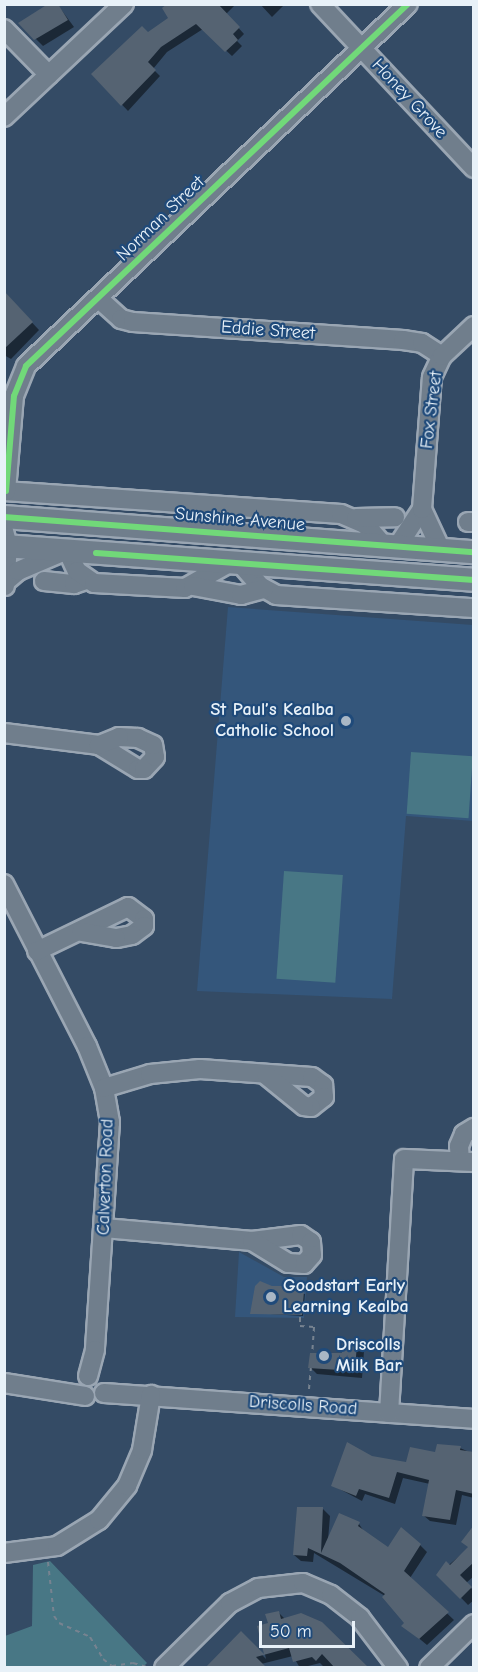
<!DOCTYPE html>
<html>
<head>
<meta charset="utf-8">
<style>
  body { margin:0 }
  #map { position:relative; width:478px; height:1672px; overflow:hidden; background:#344b65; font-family:"Comic Neue",sans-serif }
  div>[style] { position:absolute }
  .built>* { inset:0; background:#34567b }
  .green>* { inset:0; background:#487785; transform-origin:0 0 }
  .shadow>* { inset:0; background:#0007 }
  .building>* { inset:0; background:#556372 }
  .path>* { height:2px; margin-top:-1px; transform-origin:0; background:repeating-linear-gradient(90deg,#778390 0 4.5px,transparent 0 9px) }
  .roads { filter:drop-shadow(2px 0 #9aa6b3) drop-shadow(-2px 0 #9aa6b3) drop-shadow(0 2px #9aa6b3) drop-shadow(0 -2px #9aa6b3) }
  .minor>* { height:18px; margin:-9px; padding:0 9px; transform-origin:9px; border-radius:9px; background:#707e8c }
  .major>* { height:22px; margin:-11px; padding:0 11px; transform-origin:11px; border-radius:11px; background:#707e8c }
  .cycleway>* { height:6px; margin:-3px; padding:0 3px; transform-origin:3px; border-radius:3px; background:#71d979 }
  .dots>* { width:16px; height:16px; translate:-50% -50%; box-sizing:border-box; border:3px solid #1f4a7a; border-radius:50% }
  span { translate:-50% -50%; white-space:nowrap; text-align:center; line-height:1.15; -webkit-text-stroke:4.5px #1f4a7a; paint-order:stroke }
  .street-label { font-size:18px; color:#e8f1f8 }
  .poi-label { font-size:18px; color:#e8f1f8; font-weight:700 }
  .right { translate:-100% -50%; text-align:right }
  .left { translate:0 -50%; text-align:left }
  .frame { position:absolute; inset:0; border:6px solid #e8f1f8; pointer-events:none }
  .scale { position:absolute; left:259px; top:1621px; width:96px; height:27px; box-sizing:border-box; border:3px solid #e8f1f8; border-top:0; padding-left:8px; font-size:18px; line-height:21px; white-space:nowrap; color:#e8f1f8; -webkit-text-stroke:4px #1f4a7a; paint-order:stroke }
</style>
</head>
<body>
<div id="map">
  <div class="built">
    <i style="clip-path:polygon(228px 607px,473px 625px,473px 821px,406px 816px,392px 999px,197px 991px)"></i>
    <i style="clip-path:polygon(239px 1252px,284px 1277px,307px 1277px,304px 1318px,235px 1317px)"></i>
  </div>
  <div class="green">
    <i style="left:411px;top:752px;width:62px;height:62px;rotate:4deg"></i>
    <i style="left:284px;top:871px;width:59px;height:108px;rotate:4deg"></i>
    <i style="clip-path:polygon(50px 1561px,147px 1663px,143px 1667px,5px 1667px,5px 1636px,32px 1626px,33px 1565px)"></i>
  </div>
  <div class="shadow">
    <i style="clip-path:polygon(57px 4px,74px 27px,43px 46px,21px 24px)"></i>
    <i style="clip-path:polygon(170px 4px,236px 4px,226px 14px,244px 34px,237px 41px,242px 46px,232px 56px,203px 29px,167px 52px,153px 69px,160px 76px,128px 111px,93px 74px,170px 18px)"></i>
    <i style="clip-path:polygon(260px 4px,285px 4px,272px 17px)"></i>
    <i style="clip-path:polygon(8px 297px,39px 330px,11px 359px,4px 355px,4px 300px)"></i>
    <i style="clip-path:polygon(286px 1288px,288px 1292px,305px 1294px,303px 1316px,252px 1313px)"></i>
    <i style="clip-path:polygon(357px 1344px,364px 1351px,362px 1378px,317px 1374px,310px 1367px,343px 1355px)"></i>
    <i style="clip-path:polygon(460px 1448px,474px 1454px,474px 1498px,462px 1495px,456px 1525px,430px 1521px,423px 1515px,430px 1484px,403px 1478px,395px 1504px,365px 1494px,362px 1501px,332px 1485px,372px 1457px,407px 1464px)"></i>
    <i style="clip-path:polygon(323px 1509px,330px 1516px,328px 1540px,359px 1524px,365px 1533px,388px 1549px,420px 1545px,427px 1552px,410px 1578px,454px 1620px,427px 1645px,404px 1626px,406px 1623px,385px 1596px,314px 1553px,313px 1562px,301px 1561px,294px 1555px)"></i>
    <i style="clip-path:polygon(474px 1530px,474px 1576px,466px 1583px,474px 1591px,474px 1600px,468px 1605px,438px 1574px,469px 1548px)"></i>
    <i style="clip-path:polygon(278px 1612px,285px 1619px,367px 1668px,325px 1668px,320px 1663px,300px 1668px,293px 1656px,261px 1664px,207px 1668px,241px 1633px,266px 1659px,259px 1627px,269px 1624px)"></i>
  </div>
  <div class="building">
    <i style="clip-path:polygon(48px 4px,58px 4px,68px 20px,34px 40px,18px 23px)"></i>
    <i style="clip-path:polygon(167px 4px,218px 4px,240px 27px,233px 34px,238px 40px,225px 52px,196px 24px,161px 47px,148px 62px,156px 70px,121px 106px,91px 74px,142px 26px,148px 32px,168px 18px,162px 8px)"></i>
    <i style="clip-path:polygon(4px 291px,33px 322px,4px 349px)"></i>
    <i style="clip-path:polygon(260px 1281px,272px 1286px,287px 1286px,286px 1290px,304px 1291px,302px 1315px,250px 1314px,255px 1286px)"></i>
    <i style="clip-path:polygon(342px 1341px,357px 1343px,355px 1371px,308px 1368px,310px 1353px,342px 1353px)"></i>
    <i style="clip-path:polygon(347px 1442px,372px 1456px,406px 1462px,410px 1447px,435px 1452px,437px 1444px,461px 1446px,460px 1450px,474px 1452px,474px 1494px,456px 1490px,450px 1520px,422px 1516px,429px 1480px,397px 1472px,389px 1498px,359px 1489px,356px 1496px,331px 1486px)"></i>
    <i style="clip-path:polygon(297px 1507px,323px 1507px,321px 1553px,339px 1513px,360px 1522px,358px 1526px,388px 1547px,401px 1527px,421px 1544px,404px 1571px,449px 1612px,419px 1639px,401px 1626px,404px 1623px,382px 1597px,385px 1594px,340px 1563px,308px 1548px,307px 1556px,293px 1555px)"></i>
    <i style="clip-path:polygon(474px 1525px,474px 1562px,460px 1575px,472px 1587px,460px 1599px,436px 1575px,446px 1561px,450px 1565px,468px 1547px,461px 1542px)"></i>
    <i style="clip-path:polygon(279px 1611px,281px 1619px,301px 1613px,322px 1622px,369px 1668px,335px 1668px,322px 1654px,316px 1661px,312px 1657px,293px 1662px,289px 1648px,256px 1657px,267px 1668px,205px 1668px,241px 1631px,264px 1654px,257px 1626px,268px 1623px,265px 1614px)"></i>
  </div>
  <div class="path">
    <i style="left:300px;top:1317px;width:9px;rotate:90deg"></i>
    <i style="left:300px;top:1326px;width:14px;rotate:4deg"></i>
    <i style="left:314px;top:1327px;width:26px;rotate:94deg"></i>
    <i style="left:309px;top:1389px;width:21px;rotate:-85deg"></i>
    <i style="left:48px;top:1562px;width:54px;rotate:83.7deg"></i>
    <i style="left:54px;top:1616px;width:9px;rotate:54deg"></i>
    <i style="left:59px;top:1623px;width:34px;rotate:24deg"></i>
    <i style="left:90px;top:1637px;width:26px;rotate:59deg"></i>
    <i style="left:103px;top:1659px;width:11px;rotate:38deg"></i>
    <i style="left:112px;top:1666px;width:21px;rotate:-8deg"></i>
    <i style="left:133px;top:1663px;width:15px;rotate:16deg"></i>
  </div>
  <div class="roads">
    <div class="minor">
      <i style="left:320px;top:4px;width:225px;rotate:46.8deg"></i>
      <i style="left:4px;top:29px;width:64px;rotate:45.6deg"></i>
      <i style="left:4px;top:117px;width:165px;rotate:-43.3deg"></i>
      <i style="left:99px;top:299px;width:30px;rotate:42deg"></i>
      <i style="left:121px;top:319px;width:12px;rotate:14deg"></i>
      <i style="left:133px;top:322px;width:271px;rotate:3.8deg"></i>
      <i style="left:403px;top:340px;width:19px;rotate:9deg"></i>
      <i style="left:422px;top:343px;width:24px;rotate:33deg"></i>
      <i style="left:4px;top:491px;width:338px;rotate:3.9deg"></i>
      <i style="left:341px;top:514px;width:26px;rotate:23deg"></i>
      <i style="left:365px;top:524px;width:29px;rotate:49deg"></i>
      <i style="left:6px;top:491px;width:95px;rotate:-85.2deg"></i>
      <i style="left:14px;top:396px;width:32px;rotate:-68deg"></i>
      <i style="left:26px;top:366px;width:526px;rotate:-43.46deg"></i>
      <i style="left:356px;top:518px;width:39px;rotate:-1deg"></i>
      <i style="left:468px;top:522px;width:6px"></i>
      <i style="left:4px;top:531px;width:16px;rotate:75deg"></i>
      <i style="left:8px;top:546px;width:40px;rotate:94.3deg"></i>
      <i style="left:397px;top:547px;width:45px;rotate:-56.7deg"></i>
      <i style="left:441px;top:550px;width:45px;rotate:-114.9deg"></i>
      <i style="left:422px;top:509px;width:132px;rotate:-85.7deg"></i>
      <i style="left:432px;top:377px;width:23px;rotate:-65deg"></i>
      <i style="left:442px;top:356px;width:44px;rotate:-43.2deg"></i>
      <i style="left:241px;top:564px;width:29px;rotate:49deg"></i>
      <i style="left:260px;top:586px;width:18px;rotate:29deg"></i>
      <i style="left:276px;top:595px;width:198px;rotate:3.8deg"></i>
      <i style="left:44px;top:581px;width:30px;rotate:6deg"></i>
      <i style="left:74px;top:584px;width:13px;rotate:-18deg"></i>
      <i style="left:5px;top:582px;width:17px;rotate:-40deg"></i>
      <i style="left:18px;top:571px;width:53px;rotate:-23.2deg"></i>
      <i style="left:67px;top:550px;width:23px;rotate:65deg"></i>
      <i style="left:77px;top:571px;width:21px;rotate:35deg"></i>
      <i style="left:94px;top:583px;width:91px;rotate:3.1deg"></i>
      <i style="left:185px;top:588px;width:51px;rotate:-29.6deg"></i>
      <i style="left:193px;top:586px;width:49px;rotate:10.6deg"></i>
      <i style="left:241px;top:595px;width:24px;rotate:-15deg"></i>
      <i style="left:4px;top:733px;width:96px;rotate:7.2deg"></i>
      <i style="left:99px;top:745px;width:46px;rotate:31.6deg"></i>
      <i style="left:138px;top:769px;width:6px"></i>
      <i style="left:144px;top:769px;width:16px;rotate:-47deg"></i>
      <i style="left:155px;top:757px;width:12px;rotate:-99deg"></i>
      <i style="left:153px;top:745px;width:17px;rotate:-155deg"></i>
      <i style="left:138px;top:738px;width:19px;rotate:-177deg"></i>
      <i style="left:119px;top:737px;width:22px;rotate:158deg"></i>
      <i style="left:4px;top:884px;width:182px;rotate:62.9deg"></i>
      <i style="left:87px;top:1046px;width:45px;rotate:68deg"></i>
      <i style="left:104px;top:1088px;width:35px;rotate:80deg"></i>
      <i style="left:110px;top:1122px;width:228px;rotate:93.8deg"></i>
      <i style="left:95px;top:1350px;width:27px;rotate:105deg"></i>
      <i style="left:37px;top:951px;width:101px;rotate:-25.8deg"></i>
      <i style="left:128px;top:907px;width:20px;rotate:37deg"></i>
      <i style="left:144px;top:919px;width:7px;rotate:90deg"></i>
      <i style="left:144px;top:926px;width:15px;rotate:143deg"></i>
      <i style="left:132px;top:935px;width:16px;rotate:169deg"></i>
      <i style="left:116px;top:938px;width:35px;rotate:-170deg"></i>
      <i style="left:104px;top:1088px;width:48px;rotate:-16.9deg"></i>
      <i style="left:150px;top:1074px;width:50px;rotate:-5.7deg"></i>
      <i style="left:200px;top:1069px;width:112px;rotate:4.1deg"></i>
      <i style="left:312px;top:1077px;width:14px;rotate:36deg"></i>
      <i style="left:323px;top:1085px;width:12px;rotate:85deg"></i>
      <i style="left:324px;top:1097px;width:16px;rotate:142deg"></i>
      <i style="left:311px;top:1107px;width:7px;rotate:-172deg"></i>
      <i style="left:304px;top:1106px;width:48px;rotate:-141deg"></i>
      <i style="left:460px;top:1161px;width:15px;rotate:-94deg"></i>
      <i style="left:459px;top:1146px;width:13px;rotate:-67deg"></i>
      <i style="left:464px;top:1134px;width:12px;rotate:-31deg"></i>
      <i style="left:104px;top:1228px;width:149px;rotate:5deg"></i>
      <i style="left:252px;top:1241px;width:49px;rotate:-7deg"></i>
      <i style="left:301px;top:1235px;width:12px;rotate:35deg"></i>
      <i style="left:311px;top:1242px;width:13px;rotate:86deg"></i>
      <i style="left:312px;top:1255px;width:12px;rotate:132deg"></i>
      <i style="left:304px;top:1264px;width:16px;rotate:-176deg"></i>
      <i style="left:288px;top:1263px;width:42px;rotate:-148.6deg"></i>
      <i style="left:4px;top:1383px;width:82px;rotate:9.1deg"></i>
      <i style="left:104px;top:1393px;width:371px;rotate:4deg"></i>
      <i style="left:389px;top:1413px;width:254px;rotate:-86.6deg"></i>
      <i style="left:404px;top:1159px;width:70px;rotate:2.5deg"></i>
      <i style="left:4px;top:1553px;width:53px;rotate:-7.5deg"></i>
      <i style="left:57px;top:1546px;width:49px;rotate:-31.8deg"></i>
      <i style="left:99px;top:1520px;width:44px;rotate:-50.5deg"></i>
      <i style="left:127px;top:1486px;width:39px;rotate:-67deg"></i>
      <i style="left:142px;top:1450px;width:56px;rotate:-80.7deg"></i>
      <i style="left:164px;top:1668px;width:93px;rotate:-44.6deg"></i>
      <i style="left:230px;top:1603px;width:32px;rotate:-28deg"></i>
      <i style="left:258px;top:1588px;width:45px;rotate:-6.3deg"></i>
      <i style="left:303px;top:1583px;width:30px;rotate:23deg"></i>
      <i style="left:331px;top:1595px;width:37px;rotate:38deg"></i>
      <i style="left:360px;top:1618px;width:63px;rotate:52.8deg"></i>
      <i style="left:429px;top:1668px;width:63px;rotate:-44.4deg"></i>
    </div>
    <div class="major">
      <i style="left:4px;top:517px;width:471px;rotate:4.3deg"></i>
      <i style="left:4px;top:546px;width:471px;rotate:4.1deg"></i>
    </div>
  </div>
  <div class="cycleway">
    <i style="left:6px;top:491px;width:95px;rotate:-85.2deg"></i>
    <i style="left:14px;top:396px;width:32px;rotate:-68deg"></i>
    <i style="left:26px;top:366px;width:526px;rotate:-43.46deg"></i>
    <i style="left:4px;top:517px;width:471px;rotate:4.3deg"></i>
    <i style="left:96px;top:553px;width:379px;rotate:4.1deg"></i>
  </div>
  <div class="dots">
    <i style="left:346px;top:721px;background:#a9b7c5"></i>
    <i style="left:271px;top:1297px;background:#a9b7c5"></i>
    <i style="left:324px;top:1356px;background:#a9b7c5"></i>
  </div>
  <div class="street-label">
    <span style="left:409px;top:99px;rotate:47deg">Honey Grove</span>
    <span style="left:161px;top:219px;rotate:-44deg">Norman Street</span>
    <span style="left:268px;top:331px;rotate:4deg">Eddie Street</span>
    <span style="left:432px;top:410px;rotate:-83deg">Fox Street</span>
    <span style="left:240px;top:520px;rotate:5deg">Sunshine Avenue</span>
    <span style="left:106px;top:1177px;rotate:-88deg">Calverton Road</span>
    <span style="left:303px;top:1406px;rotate:4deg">Driscolls Road</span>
  </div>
  <div class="poi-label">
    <span class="right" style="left:334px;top:721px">St Paul’s Kealba<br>Catholic School</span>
    <span class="left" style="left:283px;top:1297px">Goodstart Early<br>Learning Kealba</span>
    <span class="left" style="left:336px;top:1356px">Driscolls<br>Milk Bar</span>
  </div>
  <div class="frame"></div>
  <div class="scale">50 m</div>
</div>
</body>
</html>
